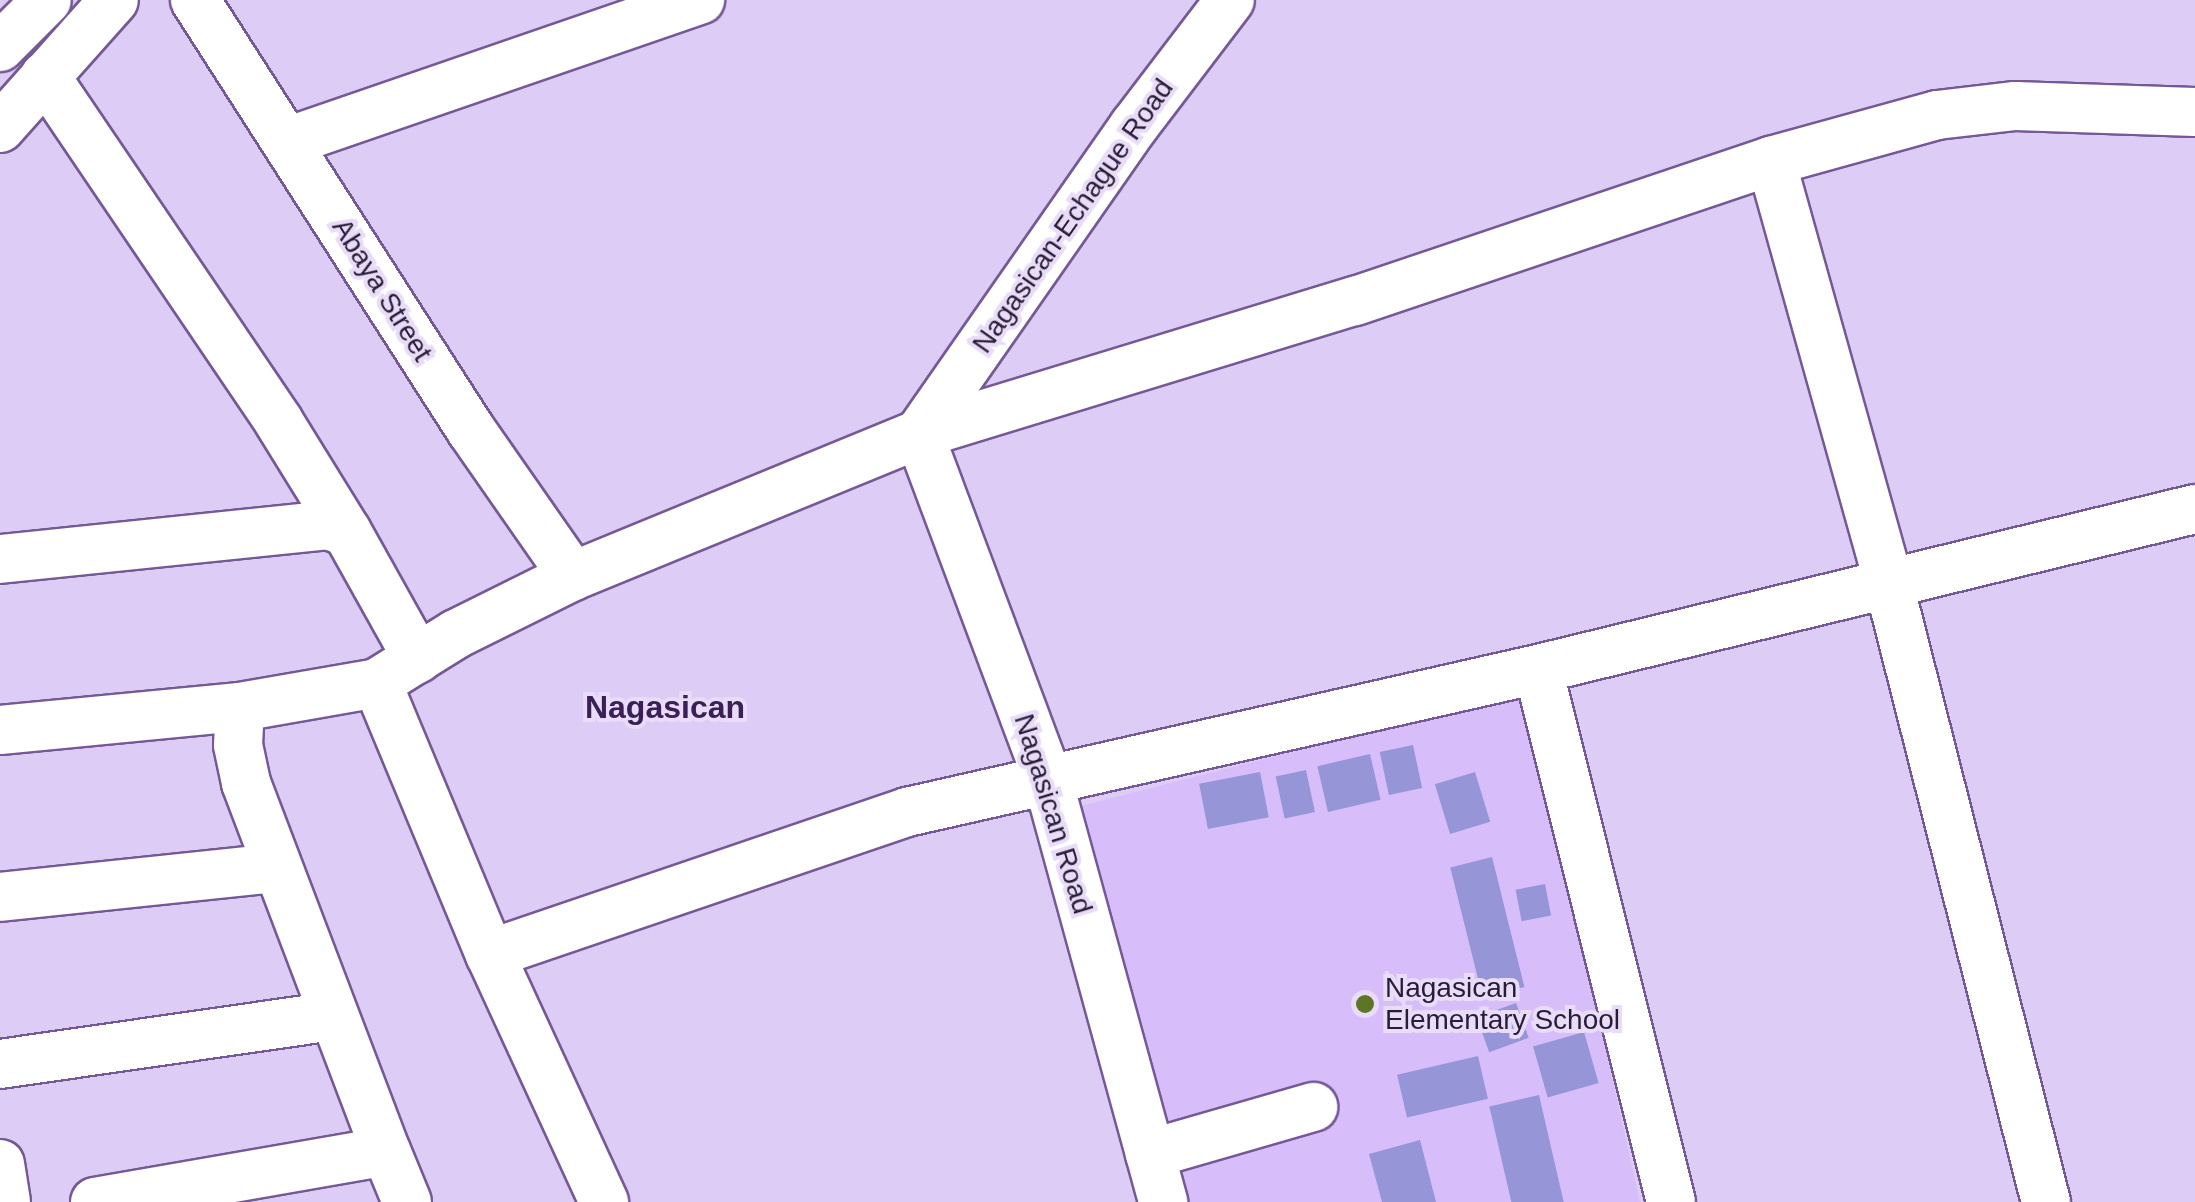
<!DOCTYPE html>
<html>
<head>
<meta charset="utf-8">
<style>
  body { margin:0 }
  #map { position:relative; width:2195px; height:1202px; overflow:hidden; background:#ddccf5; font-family:Helvetica,sans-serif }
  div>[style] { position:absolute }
  .built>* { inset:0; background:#d7befa }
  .building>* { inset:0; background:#9595d8; transform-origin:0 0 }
  .roads { filter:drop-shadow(2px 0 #755996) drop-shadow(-2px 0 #755996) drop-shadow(0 2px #755996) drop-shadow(0 -2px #755996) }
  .minor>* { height:48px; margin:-24px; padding:0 24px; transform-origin:24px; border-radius:24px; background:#fff }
  .dots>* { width:28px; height:28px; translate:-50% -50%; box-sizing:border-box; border:5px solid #e8dcf8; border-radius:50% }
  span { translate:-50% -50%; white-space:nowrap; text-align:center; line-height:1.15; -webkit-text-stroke:8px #e8dcf8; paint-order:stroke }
  .street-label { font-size:28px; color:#281d37 }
  .poi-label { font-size:28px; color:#281d37 }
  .left { translate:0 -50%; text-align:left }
  .quarter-label { font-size:32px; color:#3b2058; font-weight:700 }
</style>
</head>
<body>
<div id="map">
  <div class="built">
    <i style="clip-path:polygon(1525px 692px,1640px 1202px,1189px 1202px,1081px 806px)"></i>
  </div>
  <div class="building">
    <i style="left:1413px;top:745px;width:44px;height:34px;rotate:78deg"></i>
    <i style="left:1370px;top:754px;width:47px;height:54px;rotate:77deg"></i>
    <i style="left:1306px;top:770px;width:43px;height:31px;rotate:78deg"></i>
    <i style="left:1260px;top:772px;width:46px;height:62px;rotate:79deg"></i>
    <i style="left:1475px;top:772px;width:52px;height:42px;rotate:73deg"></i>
    <i style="left:1492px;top:857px;width:134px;height:43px;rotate:76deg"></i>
    <i style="left:1545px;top:884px;width:32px;height:30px;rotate:79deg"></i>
    <i style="left:1516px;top:1003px;width:37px;height:42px;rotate:70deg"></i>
    <i style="left:1584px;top:1032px;width:53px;height:53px;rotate:74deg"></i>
    <i style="left:1478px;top:1056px;width:44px;height:83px;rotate:77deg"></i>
    <i style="left:1539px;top:1095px;width:110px;height:51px;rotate:77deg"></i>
    <i style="clip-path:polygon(1420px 1140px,1436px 1202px,1382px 1202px,1369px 1154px)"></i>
  </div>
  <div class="roads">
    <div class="minor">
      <i style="left:195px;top:0;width:511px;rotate:57.31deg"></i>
      <i style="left:471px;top:430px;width:178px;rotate:55.1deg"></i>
      <i style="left:0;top:47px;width:66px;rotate:-45deg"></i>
      <i style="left:45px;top:76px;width:418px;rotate:55.9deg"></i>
      <i style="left:279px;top:422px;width:129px;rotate:58.3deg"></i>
      <i style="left:0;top:128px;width:171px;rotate:-48.3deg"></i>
      <i style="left:287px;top:142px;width:437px;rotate:-19deg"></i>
      <i style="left:1771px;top:161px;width:436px;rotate:74.4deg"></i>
      <i style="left:1888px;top:581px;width:641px;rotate:75.73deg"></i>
      <i style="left:919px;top:434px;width:366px;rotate:69.5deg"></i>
      <i style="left:1047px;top:777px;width:441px;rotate:74.7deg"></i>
      <i style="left:919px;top:434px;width:376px;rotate:-55.1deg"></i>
      <i style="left:1134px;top:126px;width:158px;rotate:-52.7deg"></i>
      <i style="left:0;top:559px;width:330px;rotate:-5.9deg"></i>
      <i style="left:328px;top:525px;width:20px;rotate:20deg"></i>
      <i style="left:347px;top:532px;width:145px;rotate:60.8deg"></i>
      <i style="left:1538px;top:669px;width:549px;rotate:75.99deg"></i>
      <i style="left:377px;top:683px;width:294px;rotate:67.4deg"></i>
      <i style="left:490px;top:954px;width:273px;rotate:65.3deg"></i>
      <i style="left:240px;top:707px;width:38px;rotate:93deg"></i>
      <i style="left:238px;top:745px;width:39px;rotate:78deg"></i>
      <i style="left:246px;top:783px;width:394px;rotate:69.2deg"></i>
      <i style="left:0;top:730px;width:241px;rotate:-5.5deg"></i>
      <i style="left:240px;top:707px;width:139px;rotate:-9.9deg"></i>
      <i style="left:377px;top:683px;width:93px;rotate:-31.8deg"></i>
      <i style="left:456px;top:634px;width:131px;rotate:-26.4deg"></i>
      <i style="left:573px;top:576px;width:374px;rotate:-22.3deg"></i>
      <i style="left:919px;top:434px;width:456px;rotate:-17deg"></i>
      <i style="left:1355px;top:301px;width:439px;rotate:-18.6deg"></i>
      <i style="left:1771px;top:161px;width:172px;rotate:-15.5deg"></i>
      <i style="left:1937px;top:115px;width:79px;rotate:-6.6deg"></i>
      <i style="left:2015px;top:106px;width:180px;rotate:1.9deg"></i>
      <i style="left:0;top:897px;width:278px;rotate:-6deg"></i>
      <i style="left:490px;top:954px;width:441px;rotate:-18.8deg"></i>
      <i style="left:907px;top:812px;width:647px;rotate:-12.77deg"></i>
      <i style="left:1538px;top:669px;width:676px;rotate:-13.69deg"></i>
      <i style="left:0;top:1064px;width:336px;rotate:-8.2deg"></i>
      <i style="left:1150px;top:1154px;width:170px;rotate:-16.1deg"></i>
      <i style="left:0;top:1164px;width:38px;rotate:81deg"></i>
      <i style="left:95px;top:1202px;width:295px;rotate:-9.9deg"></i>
      <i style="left:386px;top:1151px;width:55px;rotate:67.6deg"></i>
    </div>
  </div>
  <div class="dots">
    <i style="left:1365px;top:1004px;background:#5e7526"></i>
  </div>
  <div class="street-label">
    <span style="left:1073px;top:216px;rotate:-55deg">Nagasican-Echague Road</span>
    <span style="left:382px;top:290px;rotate:58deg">Abaya Street</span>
    <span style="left:1053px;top:814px;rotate:73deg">Nagasican Road</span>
  </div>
  <div class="poi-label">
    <span class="left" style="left:1385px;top:1004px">Nagasican<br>Elementary School</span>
  </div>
  <div class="quarter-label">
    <span style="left:665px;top:707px">Nagasican</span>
  </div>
</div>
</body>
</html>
